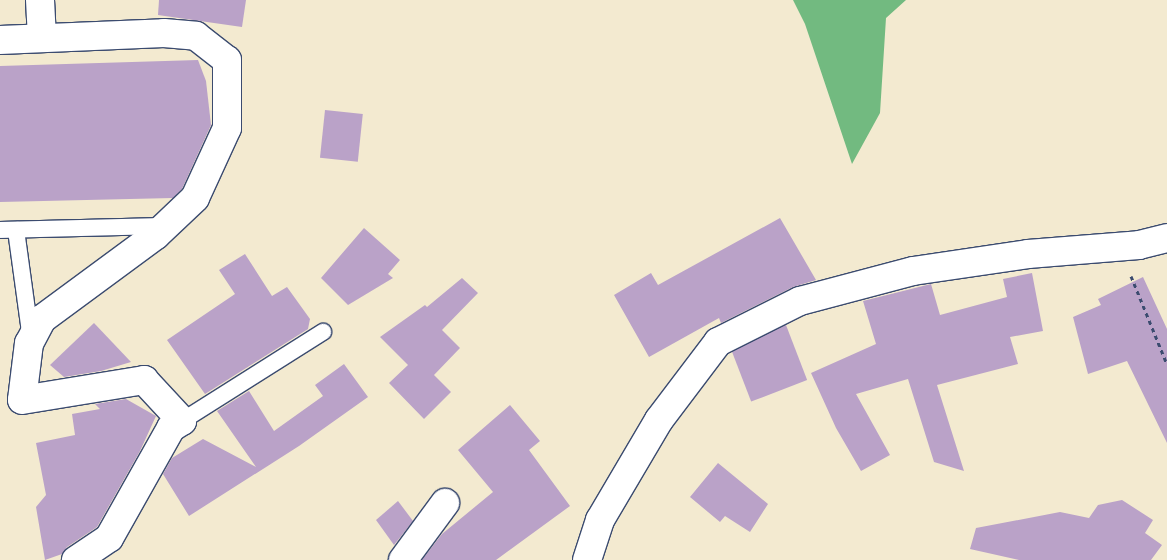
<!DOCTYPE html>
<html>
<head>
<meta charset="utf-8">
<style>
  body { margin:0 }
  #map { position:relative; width:1167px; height:560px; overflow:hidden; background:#f3ead0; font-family:"EB Garamond",serif }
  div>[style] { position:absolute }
  .forest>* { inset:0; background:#72ba80 }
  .building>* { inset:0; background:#baa2c8; transform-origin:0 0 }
  .path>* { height:3px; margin-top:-1.5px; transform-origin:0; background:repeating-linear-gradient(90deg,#3b4b6f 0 4px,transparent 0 8px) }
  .roads { filter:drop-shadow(1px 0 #3b4b6f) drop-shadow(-1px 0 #3b4b6f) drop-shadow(0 1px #3b4b6f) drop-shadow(0 -1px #3b4b6f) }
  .lane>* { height:16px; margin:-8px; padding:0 8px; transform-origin:8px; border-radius:8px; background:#fff }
  .street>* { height:28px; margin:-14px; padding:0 14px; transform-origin:14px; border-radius:14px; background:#fff }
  span { translate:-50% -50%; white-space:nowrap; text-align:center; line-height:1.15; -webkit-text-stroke:4px #fcf5e5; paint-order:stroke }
</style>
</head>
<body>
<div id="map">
  <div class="forest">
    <i style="clip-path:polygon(793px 0,906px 0,886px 18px,880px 113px,852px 164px,805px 24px)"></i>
  </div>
  <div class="building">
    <i style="clip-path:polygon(159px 0,246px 0,242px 27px,158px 15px)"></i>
    <i style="clip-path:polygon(198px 60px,206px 81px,211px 125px,182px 189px,173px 198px,0 202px,0 66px)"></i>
    <i style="left:325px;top:110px;width:38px;height:48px;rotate:6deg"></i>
    <i style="clip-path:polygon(780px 218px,816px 280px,793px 287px,721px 323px,719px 318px,649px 357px,614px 295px,651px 273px,658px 285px)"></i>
    <i style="clip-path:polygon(364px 228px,400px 260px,388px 274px,393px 278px,348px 305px,321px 278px)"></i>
    <i style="clip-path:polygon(245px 254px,272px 296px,287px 287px,310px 319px,308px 329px,205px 394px,167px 340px,235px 294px,219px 270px)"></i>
    <i style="clip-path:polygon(1032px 273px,1043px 331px,1010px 337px,1018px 364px,937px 385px,964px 471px,934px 462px,908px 379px,856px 394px,890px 455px,861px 471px,836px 428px,811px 373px,876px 344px,863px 301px,931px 284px,940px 315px,1007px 297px,1003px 279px)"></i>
    <i style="clip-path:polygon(1143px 277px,1167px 329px,1167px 443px,1127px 361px,1088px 374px,1073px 317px,1101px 305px,1098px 299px)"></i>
    <i style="clip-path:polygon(462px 278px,478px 293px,442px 330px,460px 348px,434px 375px,451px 392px,424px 419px,389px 383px,408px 365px,380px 337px,425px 305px,427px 307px)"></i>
    <i style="clip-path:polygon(94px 323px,131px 362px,101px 371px,64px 377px,50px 365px)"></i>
    <i style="left:786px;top:325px;width:59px;height:60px;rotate:69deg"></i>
    <i style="clip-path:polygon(344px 364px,368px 397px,299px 446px,189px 516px,163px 474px,172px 458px,203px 439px,256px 467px,217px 411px,249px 391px,274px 431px,323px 396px,315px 385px)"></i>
    <i style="clip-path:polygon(126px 399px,156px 416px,140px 451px,97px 527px,67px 547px,62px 554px,45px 560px,36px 507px,46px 495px,36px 443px,75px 435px,72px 414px,100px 409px,95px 404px)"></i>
    <i style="clip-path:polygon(510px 405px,540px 441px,529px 450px,570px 506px,496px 560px,422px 560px,442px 534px,493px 492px,458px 450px)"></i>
    <i style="clip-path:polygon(718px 463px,768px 504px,750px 532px,725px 516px,720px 522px,690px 497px)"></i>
    <i style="clip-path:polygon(1122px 500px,1153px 520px,1145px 533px,1162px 545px,1151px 560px,1019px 560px,970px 549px,976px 528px,1060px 512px,1089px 518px,1098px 505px)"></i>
    <i style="clip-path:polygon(398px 501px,413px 521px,394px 545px,376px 520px)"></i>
  </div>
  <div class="path">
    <i style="left:1131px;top:276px;width:95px;rotate:67.8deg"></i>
  </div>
  <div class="roads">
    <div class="lane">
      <i style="left:0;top:230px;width:165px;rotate:-1.4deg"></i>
      <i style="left:16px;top:230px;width:110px;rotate:82.2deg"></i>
      <i style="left:182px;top:421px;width:167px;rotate:-32.3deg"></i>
    </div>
    <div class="street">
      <i style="left:40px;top:0;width:38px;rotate:87deg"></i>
      <i style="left:0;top:40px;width:164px;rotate:-2.4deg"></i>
      <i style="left:164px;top:33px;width:32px;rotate:5deg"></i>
      <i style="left:196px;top:36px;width:39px;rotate:38deg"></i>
      <i style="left:227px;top:60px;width:68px;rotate:90deg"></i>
      <i style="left:227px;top:128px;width:77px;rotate:114.6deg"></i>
      <i style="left:195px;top:198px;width:54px;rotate:136.5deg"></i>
      <i style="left:156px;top:235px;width:142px;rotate:143.6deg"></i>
      <i style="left:42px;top:319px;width:27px;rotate:118deg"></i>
      <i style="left:29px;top:343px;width:57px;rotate:97deg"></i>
      <i style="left:22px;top:400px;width:124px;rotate:-9.3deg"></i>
      <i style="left:144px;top:380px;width:56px;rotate:47.2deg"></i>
      <i style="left:182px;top:421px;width:13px;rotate:148deg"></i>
      <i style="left:171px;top:428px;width:126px;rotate:119.4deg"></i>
      <i style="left:109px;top:538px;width:40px;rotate:146deg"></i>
      <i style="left:403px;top:560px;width:71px;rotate:-53.6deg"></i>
      <i style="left:587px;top:560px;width:42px;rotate:-72deg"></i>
      <i style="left:600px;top:520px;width:116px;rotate:-59.5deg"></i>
      <i style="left:659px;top:420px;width:98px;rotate:-52.9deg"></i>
      <i style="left:718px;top:342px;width:92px;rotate:-26.6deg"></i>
      <i style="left:800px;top:301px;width:117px;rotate:-14.9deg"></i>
      <i style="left:913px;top:271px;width:116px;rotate:-8.4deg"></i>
      <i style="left:1028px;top:254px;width:111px;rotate:-4.6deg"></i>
      <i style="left:1139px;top:245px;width:29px;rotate:-14deg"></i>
    </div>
  </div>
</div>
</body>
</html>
